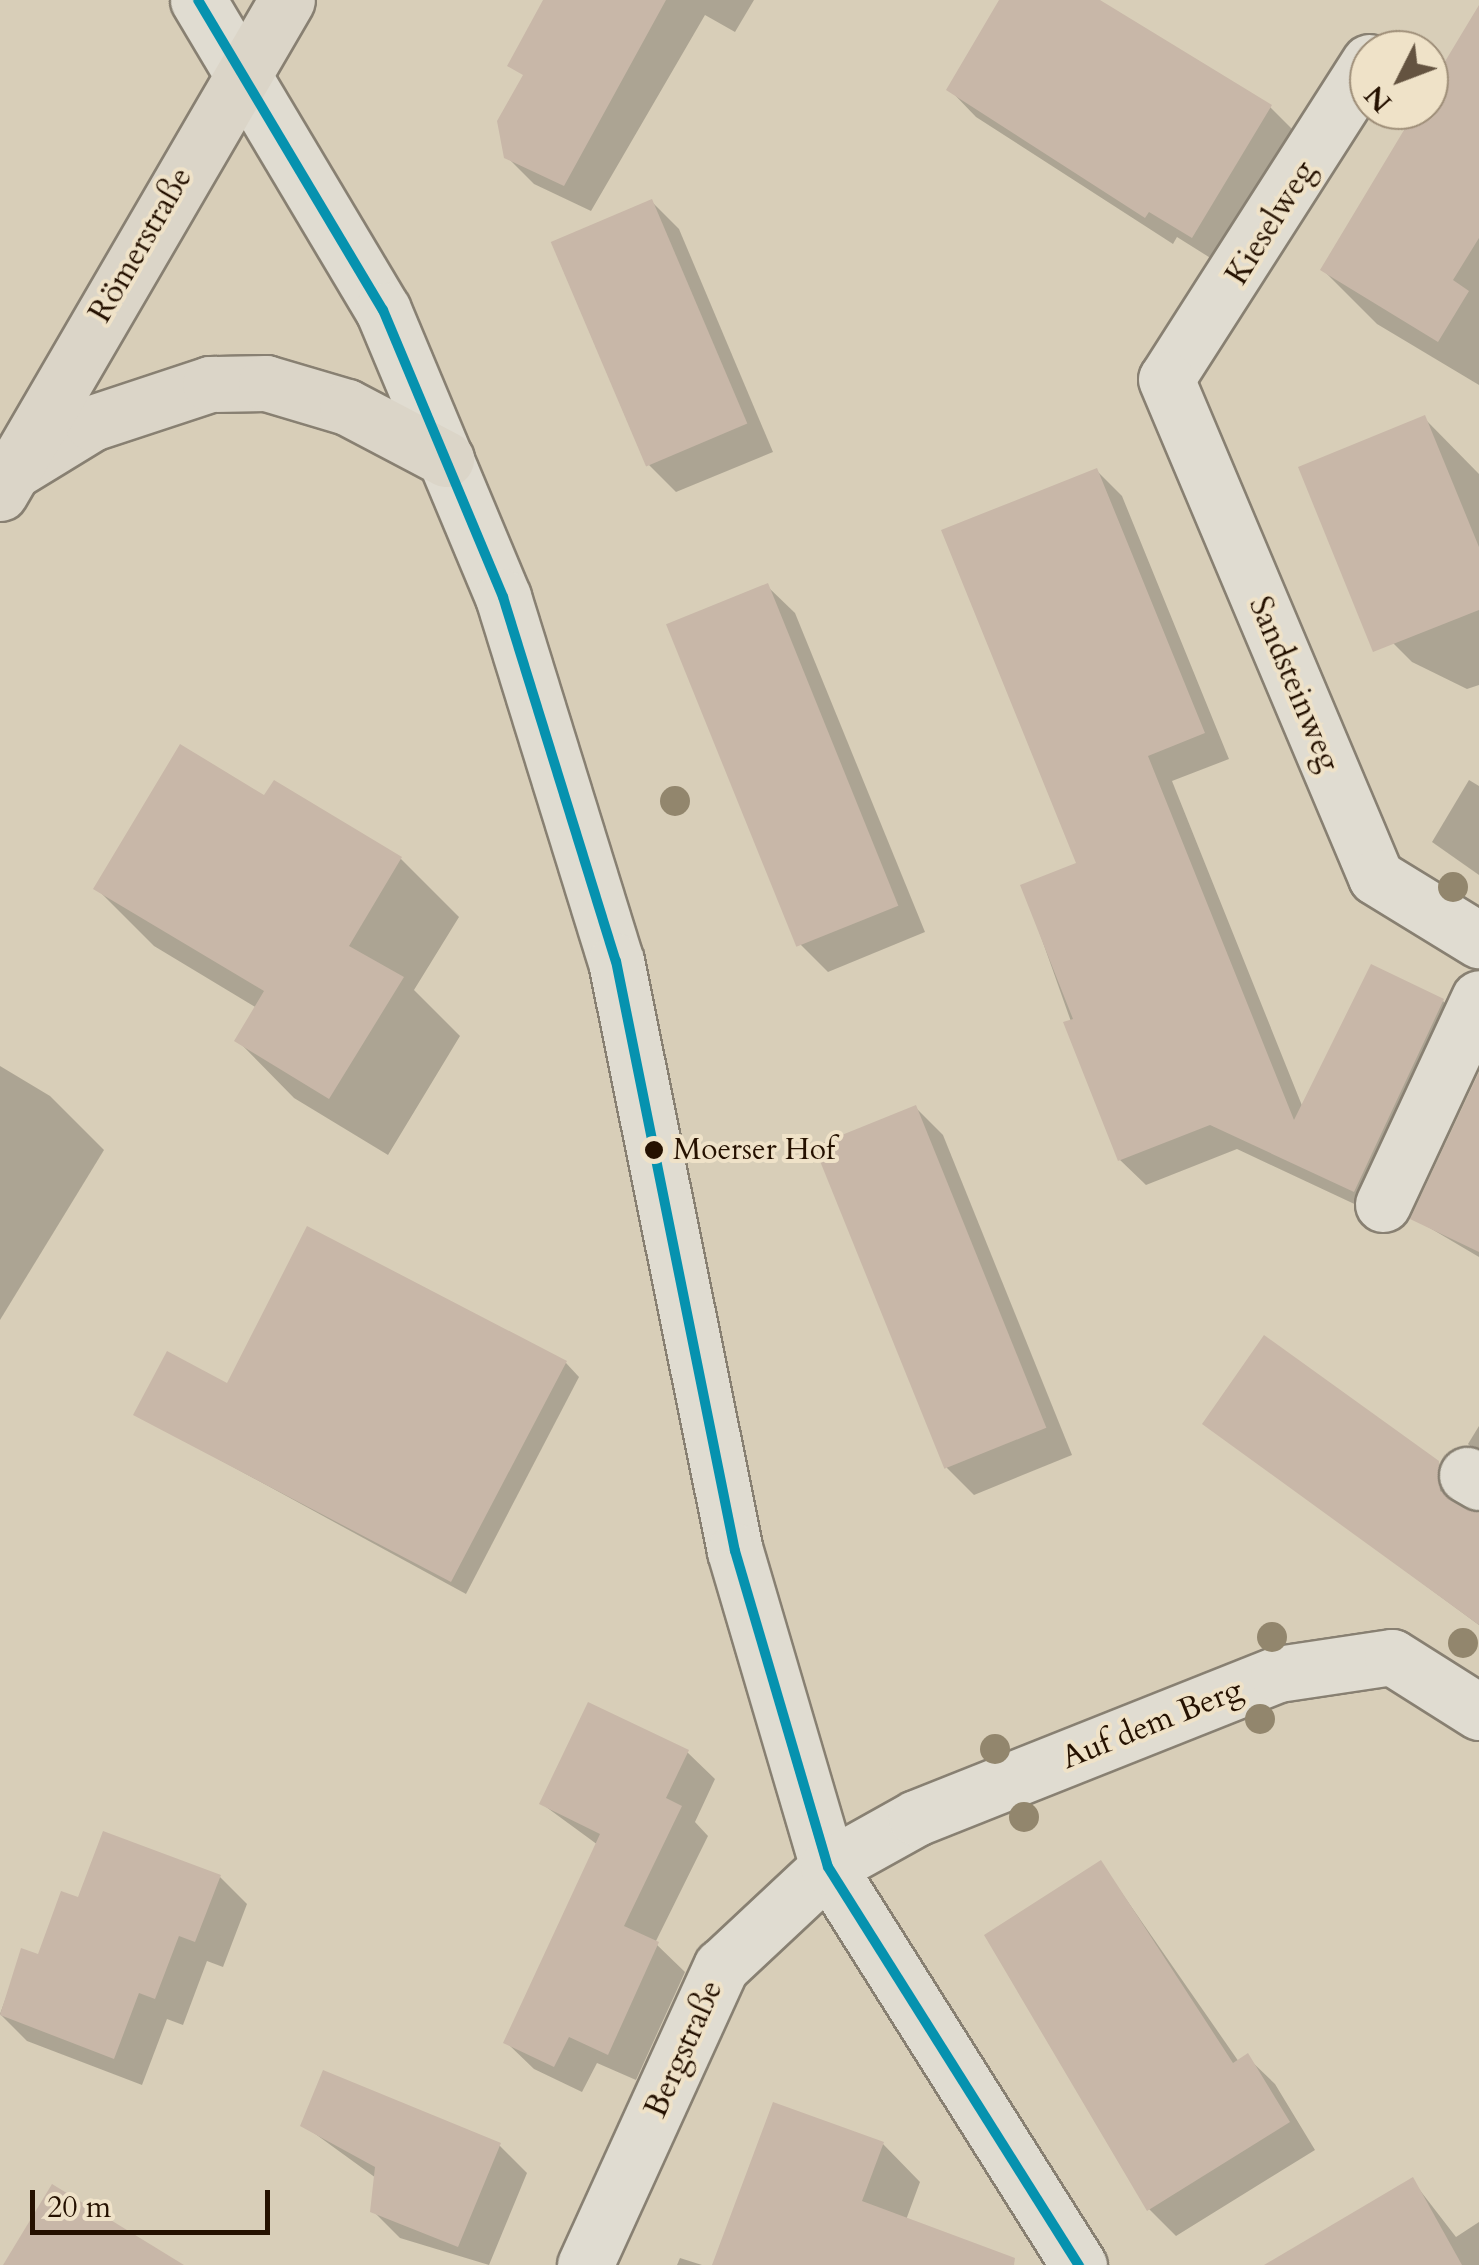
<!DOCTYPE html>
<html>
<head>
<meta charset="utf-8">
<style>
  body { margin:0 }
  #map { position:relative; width:1479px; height:2265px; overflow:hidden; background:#d8ceb8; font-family:Cardo,serif }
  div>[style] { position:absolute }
  .shadow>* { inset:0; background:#0003 }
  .building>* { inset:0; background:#c8b7a8; transform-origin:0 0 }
  .roads { filter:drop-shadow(2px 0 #888072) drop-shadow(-2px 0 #888072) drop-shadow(0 2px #888072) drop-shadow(0 -2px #888072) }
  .minor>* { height:55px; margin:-27.5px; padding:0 27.5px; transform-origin:27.5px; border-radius:27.5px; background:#e0dcd1 }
  .major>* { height:55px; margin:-27.5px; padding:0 27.5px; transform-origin:27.5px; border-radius:27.5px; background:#dbd5c8 }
  .bus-1>* { height:10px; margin:-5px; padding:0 5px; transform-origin:5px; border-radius:5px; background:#0692af }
  .trees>* { width:30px; height:30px; margin:-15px; border-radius:50%; background:#92866d }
  .dots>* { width:28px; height:28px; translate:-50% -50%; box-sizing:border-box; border:5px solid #efe2c8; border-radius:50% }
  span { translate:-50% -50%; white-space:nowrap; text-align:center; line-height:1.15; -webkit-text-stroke:8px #efe2c8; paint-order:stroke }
  .bus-label { font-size:30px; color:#251100 }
  .left { translate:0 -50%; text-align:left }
  .street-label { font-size:32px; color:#251100 }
  .north { position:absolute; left:1349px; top:30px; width:100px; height:100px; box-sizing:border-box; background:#efe2c8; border:2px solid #9e8e78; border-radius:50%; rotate:228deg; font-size:28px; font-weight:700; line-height:40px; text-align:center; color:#251100 }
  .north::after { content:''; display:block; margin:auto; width:35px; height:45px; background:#645340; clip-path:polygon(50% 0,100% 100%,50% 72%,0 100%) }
  .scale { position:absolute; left:30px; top:2190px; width:240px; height:45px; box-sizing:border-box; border:5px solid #251100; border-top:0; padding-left:12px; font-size:30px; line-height:35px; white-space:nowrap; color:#251100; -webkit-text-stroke:8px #efe2c8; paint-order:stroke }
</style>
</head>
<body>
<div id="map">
  <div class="shadow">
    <i style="clip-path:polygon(570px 0,754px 0,735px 32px,705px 15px,591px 211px,534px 184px,506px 156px)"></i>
    <i style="clip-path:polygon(1002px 0,1094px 0,1270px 107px,1297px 134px,1220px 264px,1177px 237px,1173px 244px,976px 117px,949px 89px)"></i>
    <i style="clip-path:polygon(1479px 9px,1479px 385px,1377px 324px,1323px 270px,1419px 110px,1429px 110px,1429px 93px)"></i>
    <i style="clip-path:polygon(652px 202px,679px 229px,773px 452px,676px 492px,649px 465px)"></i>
    <i style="clip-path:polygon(1424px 418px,1479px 474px,1479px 685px,1467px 689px,1412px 662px,1357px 607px)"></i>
    <i style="clip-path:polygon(1096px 470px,1122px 496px,1229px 759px,1172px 781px,1303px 1108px,1443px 1001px,1468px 1026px,1380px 1216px,1237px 1149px,1146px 1185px,1120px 1160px,1023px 886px,1080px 864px)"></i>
    <i style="clip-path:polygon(767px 586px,795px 613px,925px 932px,828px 972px,801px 945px)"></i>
    <i style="clip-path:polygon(1469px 780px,1479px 786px,1479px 875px,1432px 842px)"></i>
    <i style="clip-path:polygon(275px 783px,401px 859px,459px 917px,414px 990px,460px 1036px,388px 1155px,294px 1098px,237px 1040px,257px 1008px,154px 946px,96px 888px,265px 799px)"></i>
    <i style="clip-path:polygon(0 1066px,50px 1096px,104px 1150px,0 1320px)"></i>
    <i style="clip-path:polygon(1479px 1078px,1479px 1257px,1413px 1218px)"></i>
    <i style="clip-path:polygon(916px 1108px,943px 1135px,1072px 1455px,974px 1495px,947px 1468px)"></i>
    <i style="clip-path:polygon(566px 1363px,579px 1377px,466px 1594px,136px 1414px,228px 1386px)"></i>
    <i style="clip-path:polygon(1205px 1423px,1438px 1463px,1456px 1481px,1457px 1503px,1479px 1516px,1479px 1625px)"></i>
    <i style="clip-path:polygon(1479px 1426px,1479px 1455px,1468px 1444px)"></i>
    <i style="clip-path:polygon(687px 1752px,715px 1779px,695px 1822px,708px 1836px,655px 1943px,685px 1972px,636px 2080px,597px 2063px,582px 2092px,534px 2069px,506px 2042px,598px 1845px,542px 1804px)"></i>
    <i style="clip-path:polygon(1101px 1863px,1239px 2062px,1247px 2057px,1275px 2084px,1315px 2150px,1176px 2236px,1149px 2209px)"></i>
    <i style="clip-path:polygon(220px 1877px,247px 1904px,223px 1967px,207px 1961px,183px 2025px,167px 2019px,142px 2085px,27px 2041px,0 2014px,23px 1951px,39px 1958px,79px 1900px)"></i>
    <i style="clip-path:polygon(303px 2125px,500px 2146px,527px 2173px,489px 2265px,400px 2238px,373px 2211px,376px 2178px)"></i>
    <i style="clip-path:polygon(883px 2144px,920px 2182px,906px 2220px,965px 2265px,715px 2265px)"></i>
    <i style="clip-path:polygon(1412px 2180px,1456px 2237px,1479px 2222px,1479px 2265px,1326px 2265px)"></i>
    <i style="clip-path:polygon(680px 2258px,702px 2265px,677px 2265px)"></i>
  </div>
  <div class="building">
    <i style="clip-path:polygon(543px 0,666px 0,564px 186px,504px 158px,497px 121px,523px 75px,507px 66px)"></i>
    <i style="clip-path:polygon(999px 0,1100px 0,1272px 105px,1192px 238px,1149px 212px,1145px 218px,946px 90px)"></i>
    <i style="clip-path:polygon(1479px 5px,1479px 238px,1453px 280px,1469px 291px,1438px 342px,1320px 270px,1416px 110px,1429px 110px,1429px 88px)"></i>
    <i style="left:652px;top:199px;width:244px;height:110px;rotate:67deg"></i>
    <i style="clip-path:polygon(1425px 415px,1479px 547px,1479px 610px,1373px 652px,1298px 467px)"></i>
    <i style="clip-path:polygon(1097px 468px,1205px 733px,1148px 756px,1294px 1120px,1371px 964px,1444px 999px,1354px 1192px,1210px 1125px,1118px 1161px,1063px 1022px,1073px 1019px,1020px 885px,1076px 863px,941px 530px)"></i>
    <i style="left:768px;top:583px;width:348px;height:110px;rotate:68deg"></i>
    <i style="clip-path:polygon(180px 744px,264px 795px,274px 780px,402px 857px,349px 946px,404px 977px,329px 1099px,234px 1041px,264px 991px,93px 889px)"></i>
    <i style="clip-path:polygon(1479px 1072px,1479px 1252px,1410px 1219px)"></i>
    <i style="left:916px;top:1105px;width:348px;height:110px;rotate:68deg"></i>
    <i style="clip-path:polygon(307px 1226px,567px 1361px,451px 1582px,133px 1415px,167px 1351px,227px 1383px)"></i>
    <i style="clip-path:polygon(1264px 1335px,1439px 1461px,1440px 1491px,1479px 1513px,1479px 1625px,1202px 1424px)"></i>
    <i style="clip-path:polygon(588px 1702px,689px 1750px,666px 1798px,682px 1806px,624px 1926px,659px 1942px,608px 2055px,569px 2037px,554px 2067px,503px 2043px,600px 1834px,539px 1804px)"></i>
    <i style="clip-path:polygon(103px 1831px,221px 1875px,195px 1942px,179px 1936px,155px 1999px,139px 1993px,114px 2059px,0 2015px,21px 1948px,38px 1954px,61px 1891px,78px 1897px)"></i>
    <i style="clip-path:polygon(1101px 1860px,1233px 2063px,1248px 2053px,1290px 2122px,1147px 2211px,984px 1935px)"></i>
    <i style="clip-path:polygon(323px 2070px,501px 2143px,458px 2247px,370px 2212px,375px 2167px,300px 2126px)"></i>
    <i style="clip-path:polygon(773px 2102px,884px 2142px,862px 2201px,1015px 2258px,1014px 2265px,712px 2265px)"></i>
    <i style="clip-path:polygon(1413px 2177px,1462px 2265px,1264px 2265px)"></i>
    <i style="clip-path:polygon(52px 2184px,184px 2265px,3px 2265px)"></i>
  </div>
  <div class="roads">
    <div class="minor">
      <i style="left:198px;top:0;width:361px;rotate:59.2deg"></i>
      <i style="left:383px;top:310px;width:311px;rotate:67.3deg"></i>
      <i style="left:503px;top:597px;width:381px;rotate:72.8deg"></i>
      <i style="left:616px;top:961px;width:602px;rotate:78.6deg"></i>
      <i style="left:735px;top:1551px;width:329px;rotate:73.6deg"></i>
      <i style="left:828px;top:1867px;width:471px;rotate:57.8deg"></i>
      <i style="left:1369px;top:62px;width:376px;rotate:122.6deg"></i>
      <i style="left:1166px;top:379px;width:540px;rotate:67.14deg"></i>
      <i style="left:1376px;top:877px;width:121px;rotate:31.5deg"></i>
      <i style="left:1383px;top:1204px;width:227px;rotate:-65deg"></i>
      <i style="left:1467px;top:1475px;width:14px;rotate:30deg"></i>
      <i style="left:585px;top:2265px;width:328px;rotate:-65.5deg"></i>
      <i style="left:721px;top:1967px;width:146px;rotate:-43.1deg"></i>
      <i style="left:828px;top:1867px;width:101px;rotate:-29.1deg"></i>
      <i style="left:916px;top:1818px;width:390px;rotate:-21.7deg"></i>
      <i style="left:1278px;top:1674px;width:115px;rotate:-8.5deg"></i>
      <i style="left:1392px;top:1657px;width:103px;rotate:32.3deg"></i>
    </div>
    <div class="major">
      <i style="left:15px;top:470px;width:90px;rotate:-31.4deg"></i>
      <i style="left:92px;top:423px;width:124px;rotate:-18.3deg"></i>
      <i style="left:210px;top:384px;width:56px;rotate:-1deg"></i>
      <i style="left:266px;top:383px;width:84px;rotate:16.5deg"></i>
      <i style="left:347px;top:407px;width:112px;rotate:27.7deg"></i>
      <i style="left:0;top:493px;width:570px;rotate:-59.79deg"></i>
    </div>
  </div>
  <div class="bus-1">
    <i style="left:198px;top:0;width:361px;rotate:59.2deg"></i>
    <i style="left:383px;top:310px;width:311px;rotate:67.3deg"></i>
    <i style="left:503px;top:597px;width:381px;rotate:72.8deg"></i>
    <i style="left:616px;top:961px;width:602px;rotate:78.6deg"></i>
    <i style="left:735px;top:1551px;width:329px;rotate:73.6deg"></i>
    <i style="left:828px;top:1867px;width:471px;rotate:57.8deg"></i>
  </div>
  <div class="trees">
    <i style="left:675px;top:801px"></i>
    <i style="left:1453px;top:887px"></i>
    <i style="left:1272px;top:1637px"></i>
    <i style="left:1463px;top:1643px"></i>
    <i style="left:1260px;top:1719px"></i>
    <i style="left:995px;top:1749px"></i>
    <i style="left:1024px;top:1817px"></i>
  </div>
  <div class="dots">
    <i style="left:654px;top:1150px;background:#251100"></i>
  </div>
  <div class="bus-label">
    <span class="left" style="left:673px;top:1150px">Moerser Hof</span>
  </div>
  <div class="street-label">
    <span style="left:1271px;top:223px;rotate:-58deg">Kieselweg</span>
    <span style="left:141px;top:245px;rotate:-60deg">Römerstraße</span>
    <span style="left:1294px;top:684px;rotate:67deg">Sandsteinweg</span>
    <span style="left:1152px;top:1724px;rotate:-22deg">Auf dem Berg</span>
    <span style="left:684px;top:2049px;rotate:-66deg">Bergstraße</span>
  </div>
  <div class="north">N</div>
  <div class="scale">20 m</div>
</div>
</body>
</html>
